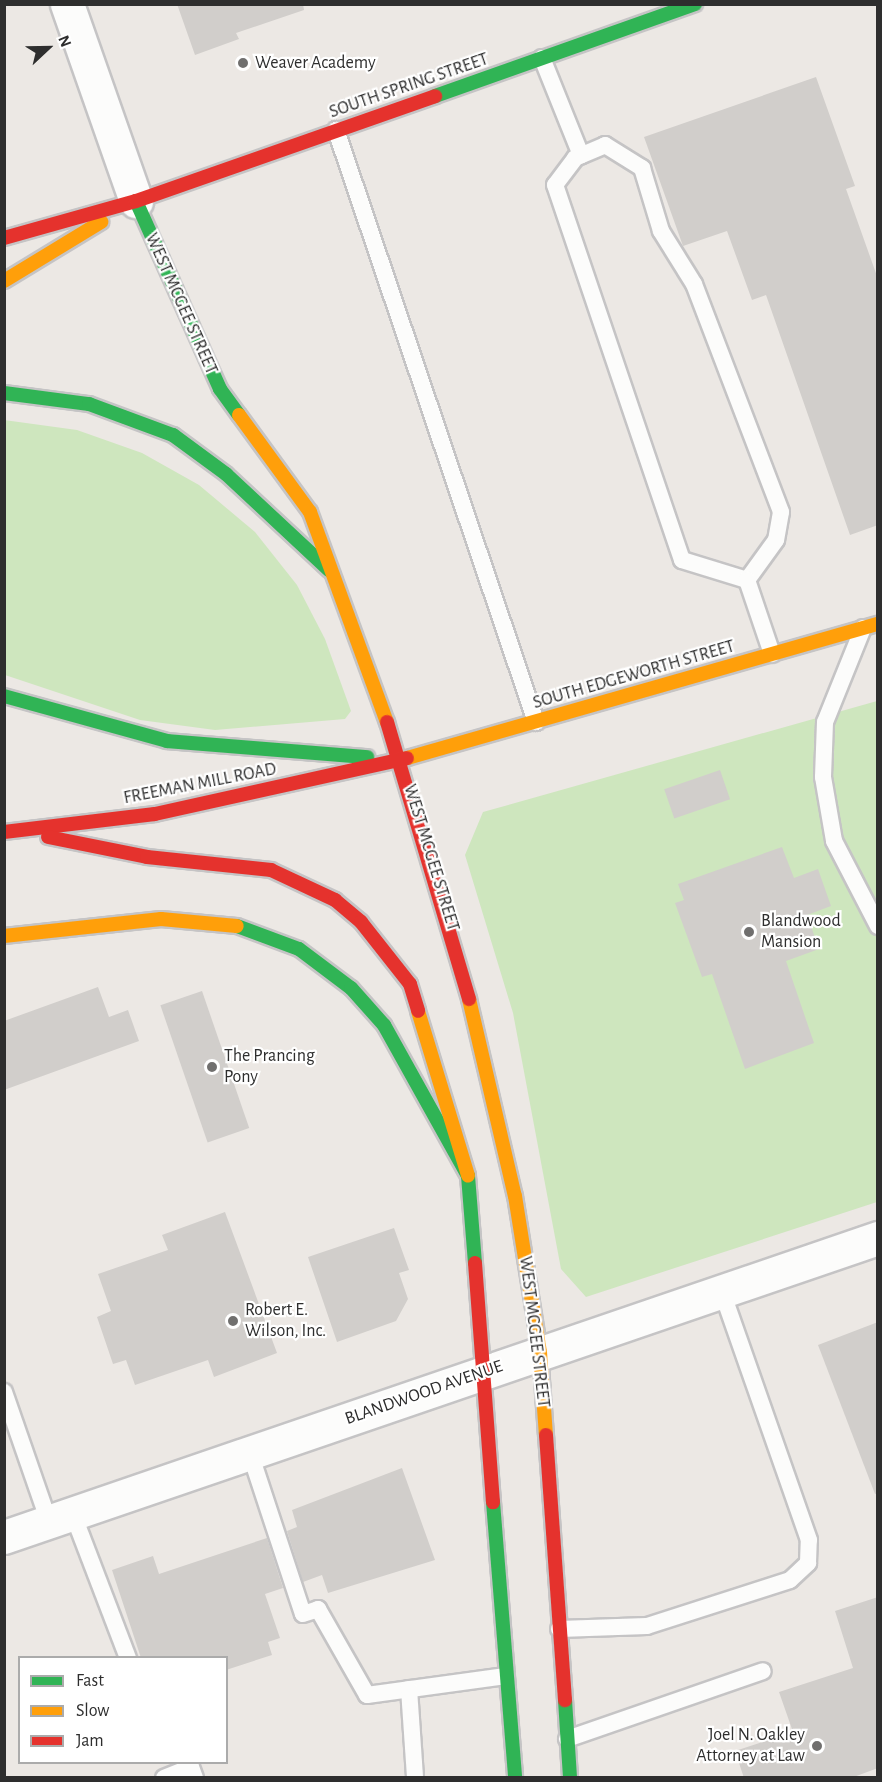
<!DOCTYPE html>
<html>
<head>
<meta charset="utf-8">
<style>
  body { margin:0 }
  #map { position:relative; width:882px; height:1782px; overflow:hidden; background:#ece8e4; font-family:"Alegreya Sans",sans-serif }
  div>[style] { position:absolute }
  .green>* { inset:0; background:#cee6be }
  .building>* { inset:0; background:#d1cecb; transform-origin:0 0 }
  .roads { filter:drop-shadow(2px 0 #c5c4c5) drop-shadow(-2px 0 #c5c4c5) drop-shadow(0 2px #c5c4c5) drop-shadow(0 -2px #c5c4c5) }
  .lane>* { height:16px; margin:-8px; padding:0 8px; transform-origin:8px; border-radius:8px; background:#fcfcfb }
  .street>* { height:33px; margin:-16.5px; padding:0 16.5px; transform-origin:16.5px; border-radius:16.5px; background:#fcfcfb }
  .fast>* { height:14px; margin:-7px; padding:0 7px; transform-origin:7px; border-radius:7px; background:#30b455 }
  .slow>* { height:14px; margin:-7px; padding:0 7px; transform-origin:7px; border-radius:7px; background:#ff9f0a }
  .jam>* { height:14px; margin:-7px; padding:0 7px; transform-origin:7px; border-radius:7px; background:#e5322d }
  .dots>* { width:16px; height:16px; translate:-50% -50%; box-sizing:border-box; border:3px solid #fff; border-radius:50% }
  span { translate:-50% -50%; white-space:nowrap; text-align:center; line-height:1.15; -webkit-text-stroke:4.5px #fff; paint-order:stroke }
  .poi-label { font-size:18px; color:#2e2e2e }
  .left { translate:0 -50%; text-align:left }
  .right { translate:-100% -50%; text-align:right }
  .street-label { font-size:18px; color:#2e2e2e }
  .frame { position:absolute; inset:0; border:6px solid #2e2e2e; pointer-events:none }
  .legend { position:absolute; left:18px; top:1656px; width:210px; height:108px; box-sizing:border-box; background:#fff; border:2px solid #ababab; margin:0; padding:8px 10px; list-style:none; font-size:18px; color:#2e2e2e }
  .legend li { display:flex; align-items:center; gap:12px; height:30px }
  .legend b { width:30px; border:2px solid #ababab }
  .north { position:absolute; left:18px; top:18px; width:60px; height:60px; -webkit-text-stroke:4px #fff; paint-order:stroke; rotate:68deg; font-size:16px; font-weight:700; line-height:24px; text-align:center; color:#2e2e2e }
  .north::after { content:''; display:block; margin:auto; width:21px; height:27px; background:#2e2e2e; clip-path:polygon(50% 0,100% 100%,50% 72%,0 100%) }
</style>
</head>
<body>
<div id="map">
  <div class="green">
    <i style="clip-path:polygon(4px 420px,77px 430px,142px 453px,199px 485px,255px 532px,297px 585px,325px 639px,351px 711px,345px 719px,215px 730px,140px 720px,5px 675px)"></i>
    <i style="clip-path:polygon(877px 701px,877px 1202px,586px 1297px,561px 1269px,513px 1013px,465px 855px,483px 812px)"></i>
  </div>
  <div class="building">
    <i style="clip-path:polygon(177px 4px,303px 4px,304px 10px,236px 33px,239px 39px,195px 55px)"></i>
    <i style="clip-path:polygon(816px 77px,855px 186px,846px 189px,878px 279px,878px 525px,850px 535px,766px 295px,752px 300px,727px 231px,683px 246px,644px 137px)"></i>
    <i style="left:720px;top:770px;width:31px;height:59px;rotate:71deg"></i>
    <i style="clip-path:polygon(782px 847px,794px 878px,818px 869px,831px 906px,807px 915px,819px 949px,786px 961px,814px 1043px,745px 1069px,712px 974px,702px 977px,675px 903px,684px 900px,678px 884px)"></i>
    <i style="clip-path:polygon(98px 987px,109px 1017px,128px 1010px,139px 1041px,4px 1090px,4px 1021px)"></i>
    <i style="left:202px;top:991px;width:145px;height:44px;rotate:71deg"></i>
    <i style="clip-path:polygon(225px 1212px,277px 1353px,214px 1377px,208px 1360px,135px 1385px,126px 1360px,113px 1364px,97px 1317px,111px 1311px,98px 1274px,168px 1250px,162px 1235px)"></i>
    <i style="clip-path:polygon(394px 1228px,409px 1270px,399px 1273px,408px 1299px,396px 1321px,337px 1342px,308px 1257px)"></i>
    <i style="clip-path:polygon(878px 1322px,878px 1493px,875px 1494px,818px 1345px)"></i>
    <i style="clip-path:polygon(402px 1468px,435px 1560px,328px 1593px,322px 1575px,303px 1582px,287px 1531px,297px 1527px,292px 1510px)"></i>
    <i style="clip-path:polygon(267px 1538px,283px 1588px,265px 1594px,280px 1638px,268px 1642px,272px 1655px,226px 1670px,226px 1658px,141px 1658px,112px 1570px,153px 1556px,159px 1574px)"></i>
    <i style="clip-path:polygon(878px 1597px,878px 1768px,851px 1778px,744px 1778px,735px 1751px,793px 1732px,779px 1692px,853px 1668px,835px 1611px)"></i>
  </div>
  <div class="roads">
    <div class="lane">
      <i style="left:542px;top:58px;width:105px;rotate:68.1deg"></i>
      <i style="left:336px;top:130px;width:625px;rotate:71.33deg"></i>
      <i style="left:605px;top:145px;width:44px;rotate:31.9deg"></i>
      <i style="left:642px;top:168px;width:66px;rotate:73.2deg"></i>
      <i style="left:661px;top:231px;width:62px;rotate:58.1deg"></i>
      <i style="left:694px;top:284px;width:244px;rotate:69.1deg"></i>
      <i style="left:781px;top:512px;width:28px;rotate:100deg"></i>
      <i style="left:776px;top:540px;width:49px;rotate:125.9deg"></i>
      <i style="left:747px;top:580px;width:68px;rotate:-162.9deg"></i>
      <i style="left:682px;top:560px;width:396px;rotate:-108.7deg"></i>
      <i style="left:555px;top:185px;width:34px;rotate:-53deg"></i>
      <i style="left:575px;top:158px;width:33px;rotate:-23deg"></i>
      <i style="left:747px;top:580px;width:78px;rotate:71.3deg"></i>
      <i style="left:863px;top:628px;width:101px;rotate:112deg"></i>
      <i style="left:825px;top:722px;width:55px;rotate:92.1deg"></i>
      <i style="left:823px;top:777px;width:65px;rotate:80.2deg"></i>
      <i style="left:834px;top:841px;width:96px;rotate:62.6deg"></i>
      <i style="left:4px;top:1392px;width:138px;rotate:70.9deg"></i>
      <i style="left:250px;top:1453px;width:169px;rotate:71.8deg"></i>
      <i style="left:303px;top:1614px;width:16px;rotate:-18deg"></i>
      <i style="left:318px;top:1609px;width:99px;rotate:60.3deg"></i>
      <i style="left:367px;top:1695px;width:140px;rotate:-7.8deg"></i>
      <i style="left:73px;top:1514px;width:154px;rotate:69.1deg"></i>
      <i style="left:559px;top:1629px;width:88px;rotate:-2deg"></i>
      <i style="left:647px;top:1626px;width:150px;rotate:-17.8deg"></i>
      <i style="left:790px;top:1580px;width:25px;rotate:-43deg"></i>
      <i style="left:808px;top:1563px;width:23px;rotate:-88deg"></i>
      <i style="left:809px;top:1540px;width:264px;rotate:-109.3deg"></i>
      <i style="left:409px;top:1689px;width:89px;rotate:86.1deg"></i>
      <i style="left:567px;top:1739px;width:207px;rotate:-19.1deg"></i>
      <i style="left:164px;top:1778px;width:29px;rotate:-22deg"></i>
      <i style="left:191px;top:1767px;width:12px;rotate:70deg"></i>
    </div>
    <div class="street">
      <i style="left:67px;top:4px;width:209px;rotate:70.7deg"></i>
      <i style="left:4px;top:1537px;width:924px;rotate:-18.89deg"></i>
    </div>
    <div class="fast">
      <i style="left:435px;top:96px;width:276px;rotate:-19.5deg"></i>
      <i style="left:136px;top:201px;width:206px;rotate:65.9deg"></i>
      <i style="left:220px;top:389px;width:32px;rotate:54deg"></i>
      <i style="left:4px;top:393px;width:86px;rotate:7.4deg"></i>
      <i style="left:89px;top:404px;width:90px;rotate:20.3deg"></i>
      <i style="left:173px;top:435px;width:66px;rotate:36.3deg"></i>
      <i style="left:226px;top:474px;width:141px;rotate:43deg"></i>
      <i style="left:4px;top:696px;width:169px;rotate:15.4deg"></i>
      <i style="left:167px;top:741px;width:201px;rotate:4.6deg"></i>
      <i style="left:237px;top:926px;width:66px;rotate:20.4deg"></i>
      <i style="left:299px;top:949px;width:65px;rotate:36.9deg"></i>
      <i style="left:351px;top:988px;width:50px;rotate:48.3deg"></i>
      <i style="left:384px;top:1025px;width:173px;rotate:60.9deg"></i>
      <i style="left:468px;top:1176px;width:87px;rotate:85.4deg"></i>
      <i style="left:493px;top:1502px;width:277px;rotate:85.4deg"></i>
      <i style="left:565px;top:1700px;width:78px;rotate:86.3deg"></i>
    </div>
    <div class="slow">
      <i style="left:4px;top:281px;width:114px;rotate:-31.3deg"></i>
      <i style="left:239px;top:415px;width:120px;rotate:53.8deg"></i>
      <i style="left:310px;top:512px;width:224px;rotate:69.9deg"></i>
      <i style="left:407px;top:758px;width:490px;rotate:-15.9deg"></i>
      <i style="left:4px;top:936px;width:158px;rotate:-6.2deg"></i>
      <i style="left:161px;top:919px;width:76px;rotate:5.3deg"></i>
      <i style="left:469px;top:999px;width:202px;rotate:76.9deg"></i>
      <i style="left:515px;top:1196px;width:158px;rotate:80.9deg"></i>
      <i style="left:540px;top:1352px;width:83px;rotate:85.9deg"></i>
      <i style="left:418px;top:1011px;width:172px;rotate:73.1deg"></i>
    </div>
    <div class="jam">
      <i style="left:4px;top:238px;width:137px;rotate:-15.7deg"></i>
      <i style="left:136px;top:201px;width:317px;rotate:-19.3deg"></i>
      <i style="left:387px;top:722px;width:289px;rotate:73.5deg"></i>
      <i style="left:4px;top:832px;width:152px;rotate:-6.8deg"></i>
      <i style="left:155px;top:814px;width:258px;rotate:-12.5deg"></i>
      <i style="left:48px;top:837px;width:101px;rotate:11.4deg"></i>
      <i style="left:147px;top:857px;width:125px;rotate:6deg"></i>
      <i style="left:271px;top:870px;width:71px;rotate:25.1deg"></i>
      <i style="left:335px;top:900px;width:34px;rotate:40deg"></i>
      <i style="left:361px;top:922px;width:79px;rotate:51.7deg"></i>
      <i style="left:410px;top:984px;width:28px;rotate:73deg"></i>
      <i style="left:475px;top:1263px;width:240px;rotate:85.7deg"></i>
      <i style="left:546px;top:1435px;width:266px;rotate:85.9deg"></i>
    </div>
  </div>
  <div class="dots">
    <i style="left:243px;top:63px;background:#706f6e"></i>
    <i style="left:749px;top:932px;background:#706f6e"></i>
    <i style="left:212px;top:1067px;background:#706f6e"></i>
    <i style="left:233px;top:1321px;background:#706f6e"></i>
    <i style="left:817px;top:1746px;background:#706f6e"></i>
  </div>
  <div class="poi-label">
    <span class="left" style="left:255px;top:63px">Weaver Academy</span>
    <span class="left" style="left:761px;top:932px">Blandwood<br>Mansion</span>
    <span class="left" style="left:224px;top:1067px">The Prancing<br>Pony</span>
    <span class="left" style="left:245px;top:1321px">Robert E.<br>Wilson, Inc.</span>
    <span class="right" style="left:805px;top:1746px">Joel N. Oakley<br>Attorney at Law</span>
  </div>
  <div class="street-label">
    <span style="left:409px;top:86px;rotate:-19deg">SOUTH SPRING STREET</span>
    <span style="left:181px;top:304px;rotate:66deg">WEST MCGEE STREET</span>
    <span style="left:634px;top:675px;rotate:-16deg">SOUTH EDGEWORTH STREET</span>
    <span style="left:200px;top:784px;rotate:-11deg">FREEMAN MILL ROAD</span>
    <span style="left:431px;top:858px;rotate:73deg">WEST MCGEE STREET</span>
    <span style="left:534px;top:1332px;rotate:83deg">WEST MCGEE STREET</span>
    <span style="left:424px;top:1393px;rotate:-19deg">BLANDWOOD AVENUE</span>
  </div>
  <div class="frame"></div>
  <ul class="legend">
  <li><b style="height:8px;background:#30b455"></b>Fast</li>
  <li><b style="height:8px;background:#ff9f0a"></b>Slow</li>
  <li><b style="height:8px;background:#e5322d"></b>Jam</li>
  </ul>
  <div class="north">N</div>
</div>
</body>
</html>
